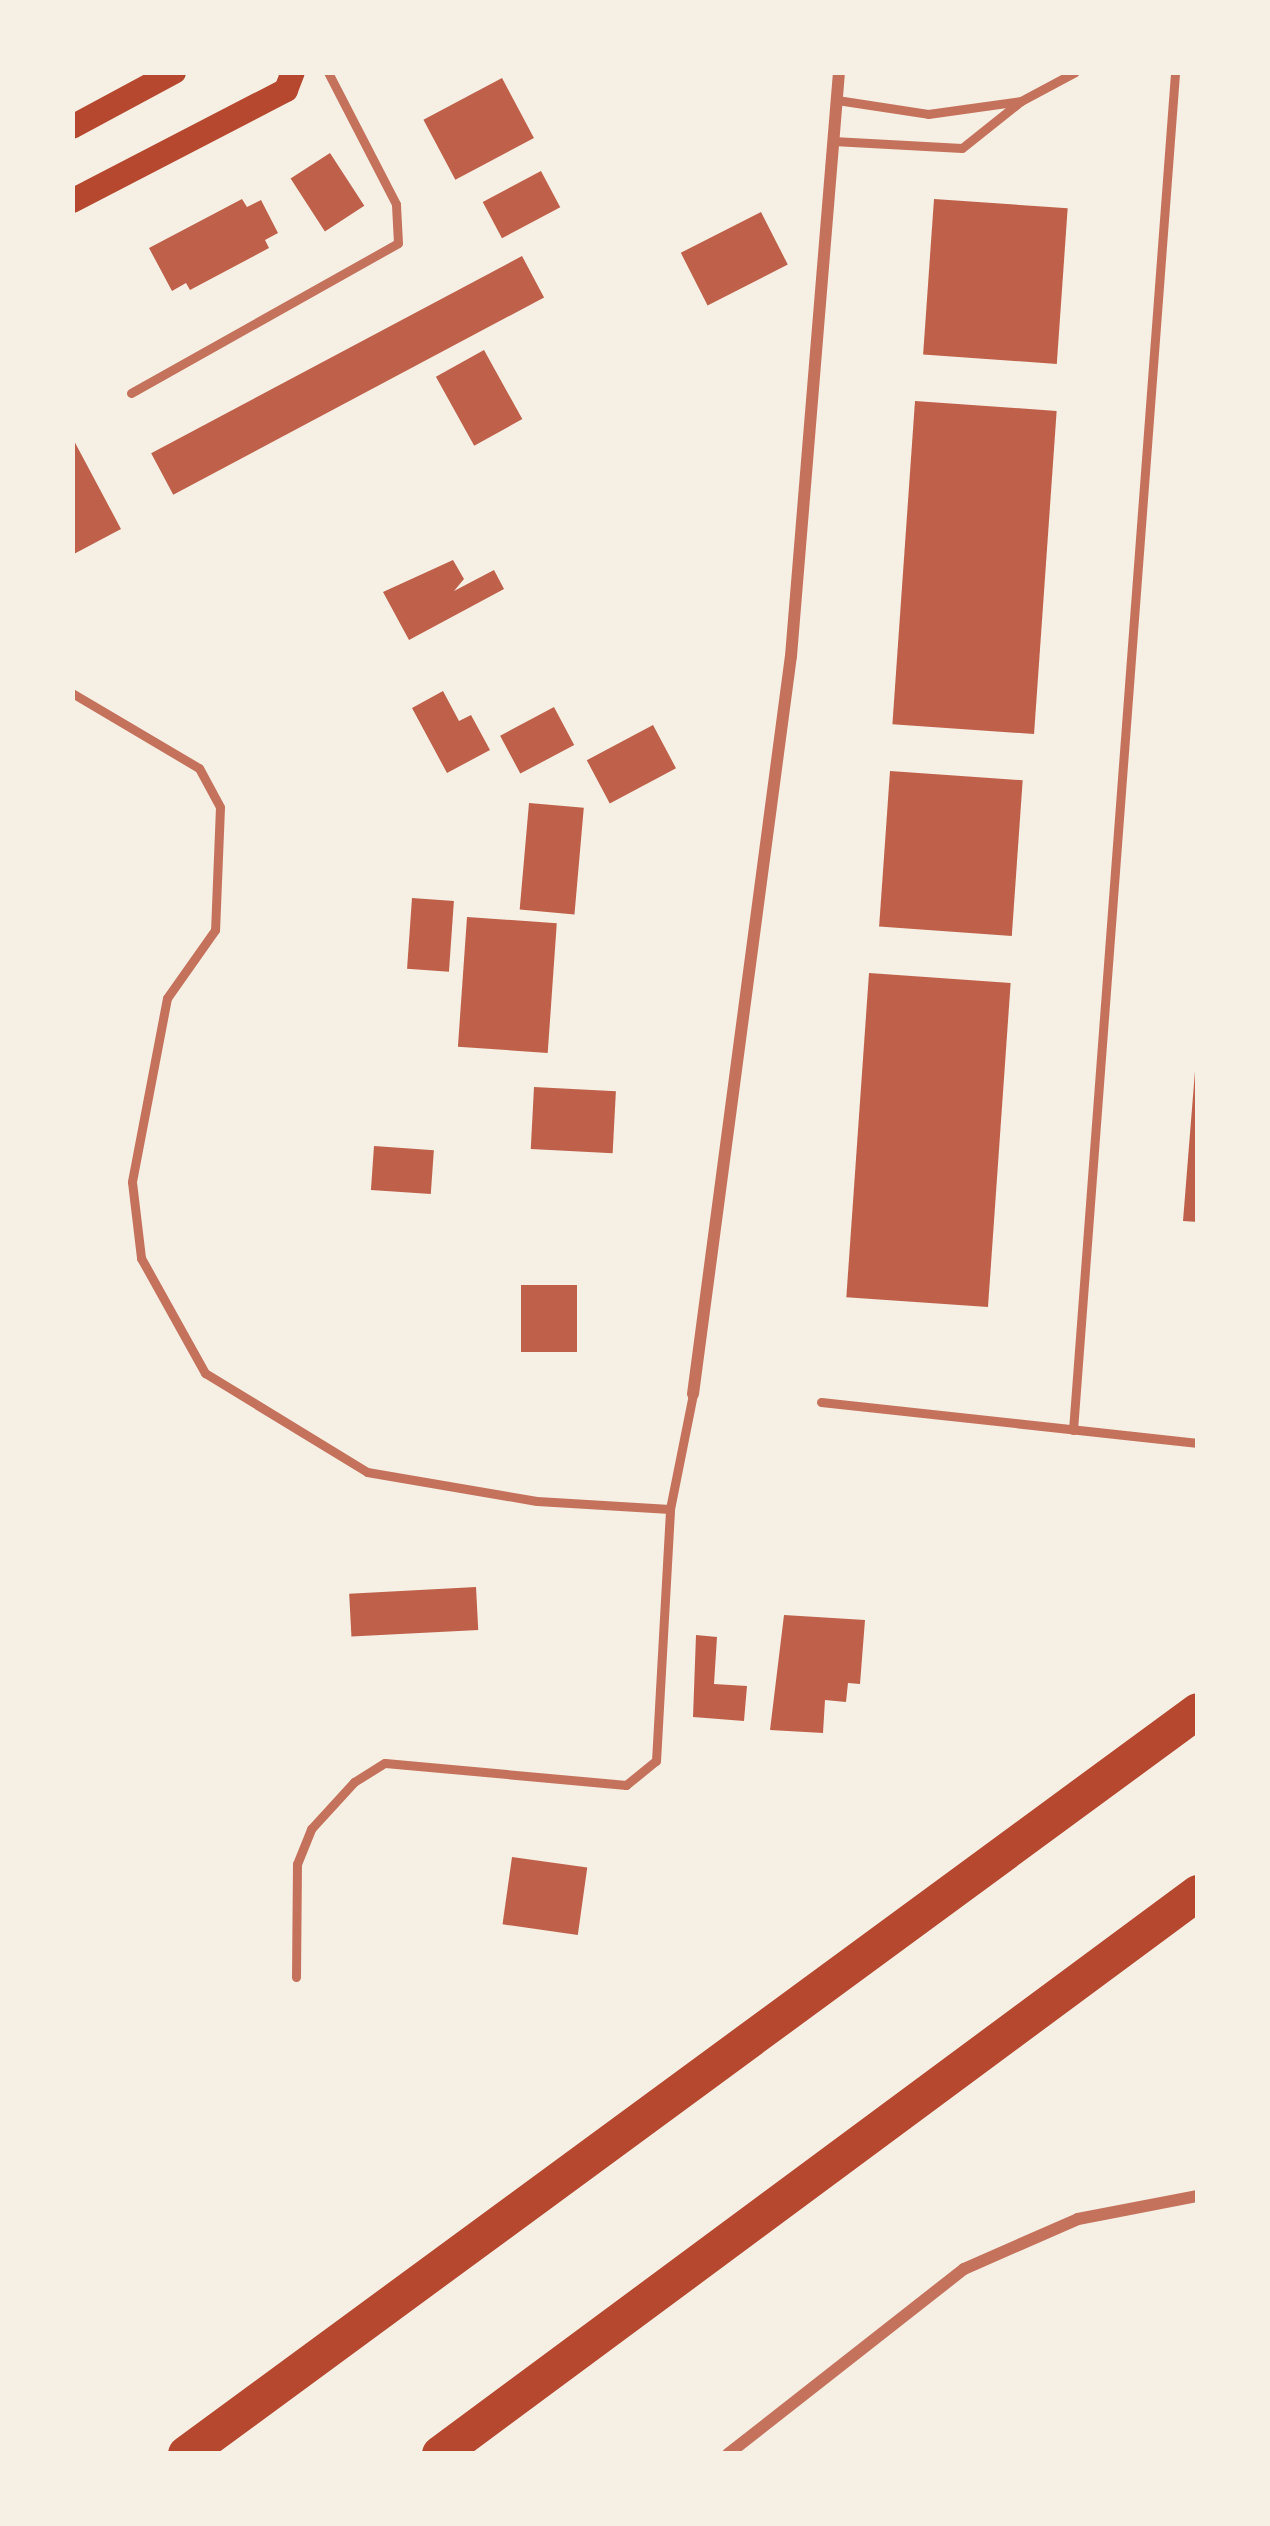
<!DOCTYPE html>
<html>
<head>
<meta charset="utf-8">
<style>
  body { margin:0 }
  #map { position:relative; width:1270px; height:2526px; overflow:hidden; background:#f6efe4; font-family:"Playfair Display",serif }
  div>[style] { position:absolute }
  .building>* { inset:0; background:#bf614a; transform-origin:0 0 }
  .service>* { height:9px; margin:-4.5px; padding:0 4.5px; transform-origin:4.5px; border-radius:4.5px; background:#c5725c }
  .minor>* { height:12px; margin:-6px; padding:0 6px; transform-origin:6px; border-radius:6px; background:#c5725c }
  .secondary>* { height:24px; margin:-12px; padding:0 12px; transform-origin:12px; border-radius:12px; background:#b5482f }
  .motorway>* { height:36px; margin:-18px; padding:0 18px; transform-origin:18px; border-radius:18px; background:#b5482f }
  span { translate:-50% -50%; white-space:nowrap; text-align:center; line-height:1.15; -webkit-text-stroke:9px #f6efe4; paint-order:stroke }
  .frame { position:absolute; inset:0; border:75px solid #f6efe4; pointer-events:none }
</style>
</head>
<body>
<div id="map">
  <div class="building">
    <i style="left:502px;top:78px;width:68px;height:89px;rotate:62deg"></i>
    <i style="left:330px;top:153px;width:63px;height:47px;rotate:57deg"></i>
    <i style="left:541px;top:171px;width:41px;height:66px;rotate:62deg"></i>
    <i style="clip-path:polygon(242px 199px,247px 207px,261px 200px,278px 233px,265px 240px,269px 248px,190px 290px,186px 283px,172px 291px,149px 248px)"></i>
    <i style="left:934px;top:199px;width:134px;height:156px;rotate:4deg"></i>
    <i style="left:761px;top:212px;width:59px;height:90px;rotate:63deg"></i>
    <i style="left:522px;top:256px;width:47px;height:420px;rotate:62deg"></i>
    <i style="left:484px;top:350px;width:79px;height:55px;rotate:61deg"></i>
    <i style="left:915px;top:401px;width:142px;height:324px;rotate:4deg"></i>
    <i style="clip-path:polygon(72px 437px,121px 529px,72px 555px)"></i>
    <i style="clip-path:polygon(453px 560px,464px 579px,454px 591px,494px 570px,504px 589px,409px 640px,383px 592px)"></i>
    <i style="clip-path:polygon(443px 691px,459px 721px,471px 715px,490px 750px,447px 773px,412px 708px)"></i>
    <i style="left:554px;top:707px;width:43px;height:61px;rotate:62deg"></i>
    <i style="left:653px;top:725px;width:49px;height:75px;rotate:62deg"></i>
    <i style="left:890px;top:771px;width:133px;height:156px;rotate:4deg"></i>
    <i style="left:529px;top:803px;width:55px;height:107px;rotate:5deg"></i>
    <i style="left:412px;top:898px;width:42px;height:71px;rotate:4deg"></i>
    <i style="left:467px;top:917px;width:90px;height:130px;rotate:4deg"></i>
    <i style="left:869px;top:973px;width:142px;height:325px;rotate:4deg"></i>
    <i style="clip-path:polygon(1195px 1071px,1198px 1072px,1198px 1222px,1183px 1221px)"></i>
    <i style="left:534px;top:1087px;width:82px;height:62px;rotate:3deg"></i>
    <i style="left:374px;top:1146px;width:60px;height:44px;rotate:4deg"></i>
    <i style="left:521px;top:1285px;width:56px;height:67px"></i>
    <i style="left:476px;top:1587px;width:43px;height:127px;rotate:87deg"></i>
    <i style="clip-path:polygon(784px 1615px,865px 1620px,860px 1684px,848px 1683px,846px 1702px,825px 1700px,823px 1733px,770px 1730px)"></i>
    <i style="clip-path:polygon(696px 1635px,717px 1637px,714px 1684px,747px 1686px,744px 1721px,693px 1717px)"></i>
    <i style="left:512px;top:1857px;width:76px;height:68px;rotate:8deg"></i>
  </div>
  <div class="service">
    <i style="left:837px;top:100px;width:92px;rotate:8.7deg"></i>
    <i style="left:928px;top:114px;width:94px;rotate:-8deg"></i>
    <i style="left:833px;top:141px;width:129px;rotate:3.1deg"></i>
    <i style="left:962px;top:148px;width:75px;rotate:-38.5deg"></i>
    <i style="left:1021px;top:101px;width:61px;rotate:-28.2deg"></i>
    <i style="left:131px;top:393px;width:306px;rotate:-29.3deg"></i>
    <i style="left:398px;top:243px;width:39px;rotate:-93deg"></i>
    <i style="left:396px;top:204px;width:148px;rotate:-117.3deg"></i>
    <i style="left:72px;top:693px;width:147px;rotate:30.6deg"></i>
    <i style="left:199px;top:768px;width:44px;rotate:61.7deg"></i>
    <i style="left:220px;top:807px;width:123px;rotate:92.3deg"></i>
    <i style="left:215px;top:930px;width:83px;rotate:125.2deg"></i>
    <i style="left:167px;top:998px;width:187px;rotate:100.8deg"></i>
    <i style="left:132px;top:1182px;width:77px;rotate:83.2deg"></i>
    <i style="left:141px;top:1258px;width:132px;rotate:60.9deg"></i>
    <i style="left:205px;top:1373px;width:190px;rotate:31.4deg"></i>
    <i style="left:367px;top:1472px;width:172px;rotate:9.7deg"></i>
    <i style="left:537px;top:1501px;width:133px;rotate:3.4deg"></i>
    <i style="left:821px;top:1402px;width:379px;rotate:6.2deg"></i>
    <i style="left:1073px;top:1430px;width:1362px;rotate:-85.7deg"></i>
    <i style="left:296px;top:1977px;width:113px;rotate:-89.5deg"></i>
    <i style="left:297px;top:1864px;width:38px;rotate:-68deg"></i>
    <i style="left:311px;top:1829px;width:64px;rotate:-47.5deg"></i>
    <i style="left:354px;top:1782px;width:36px;rotate:-32deg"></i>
    <i style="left:385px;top:1763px;width:242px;rotate:5.2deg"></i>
    <i style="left:626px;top:1785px;width:38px;rotate:-39deg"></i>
    <i style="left:656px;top:1761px;width:252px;rotate:-86.8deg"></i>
    <i style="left:670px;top:1509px;width:117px;rotate:-78.7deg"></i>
  </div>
  <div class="minor">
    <i style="left:693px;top:1394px;width:744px;rotate:-82.44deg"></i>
    <i style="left:791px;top:656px;width:586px;rotate:-85.3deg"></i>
    <i style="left:728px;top:2454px;width:300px;rotate:-38.1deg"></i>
    <i style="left:964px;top:2269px;width:124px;rotate:-23.7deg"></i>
    <i style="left:1078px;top:2219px;width:122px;rotate:-10.9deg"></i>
  </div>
  <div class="secondary">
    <i style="left:72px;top:127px;width:116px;rotate:-28.3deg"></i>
    <i style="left:72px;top:201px;width:241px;rotate:-27.4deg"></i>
    <i style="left:286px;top:90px;width:19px;rotate:-69deg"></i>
  </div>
  <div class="motorway">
    <i style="left:186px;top:2454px;width:1255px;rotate:-36.29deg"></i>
    <i style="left:440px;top:2454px;width:943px;rotate:-36.51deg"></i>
  </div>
  <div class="frame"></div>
</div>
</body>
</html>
